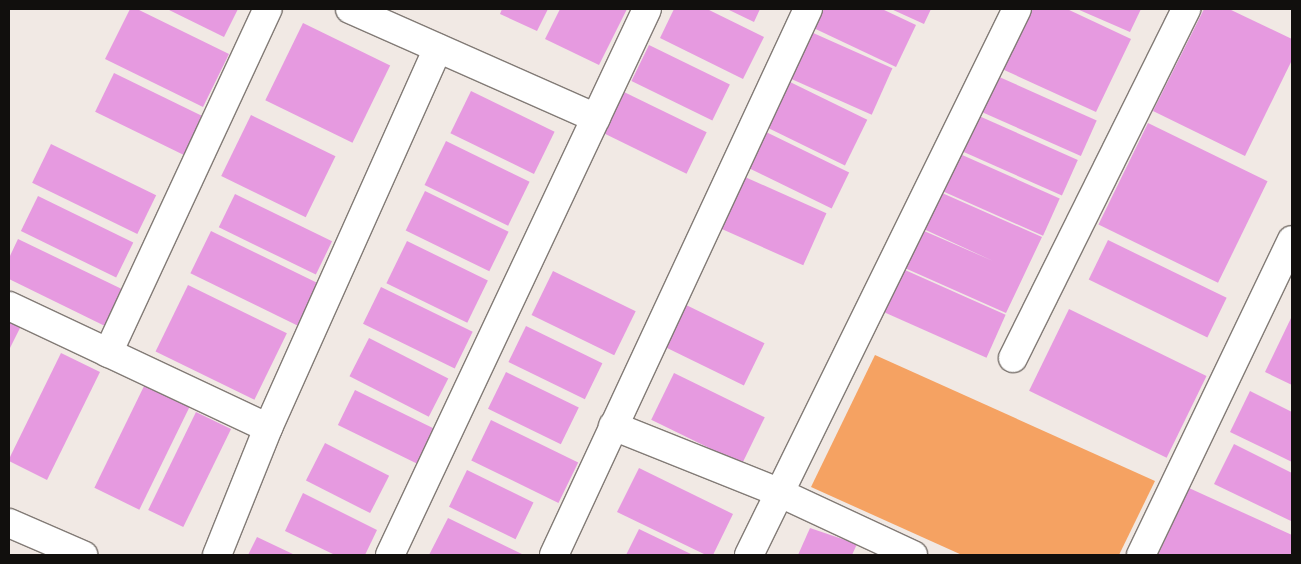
<!DOCTYPE html>
<html>
<head>
<meta charset="utf-8">
<style>
  body { margin:0 }
  #map { position:relative; width:1301px; height:564px; overflow:hidden; background:#f1e9e4; font-family:Karla,sans-serif }
  div>[style] { position:absolute }
  .green>* { inset:0; background:#f5a262 }
  .building>* { inset:0; background:#e69ae0; transform-origin:0 0 }
  .roads { filter:drop-shadow(1px 0 #827b76) drop-shadow(-1px 0 #827b76) drop-shadow(0 1px #827b76) drop-shadow(0 -1px #827b76) }
  .minor>* { height:28px; margin:-14px; padding:0 14px; transform-origin:14px; border-radius:14px; background:#fff }
  span { translate:-50% -50%; white-space:nowrap; text-align:center; line-height:1.15; -webkit-text-stroke:5px #fef6f1; paint-order:stroke }
  .frame { position:absolute; inset:0; border:10px solid #110f0d; pointer-events:none }
</style>
</head>
<body>
<div id="map">
  <div class="green">
    <i style="clip-path:polygon(875px 355px,1155px 481px,1119px 555px,962px 555px,811px 487px)"></i>
  </div>
  <div class="building">
    <i style="clip-path:polygon(130px 9px,137px 9px,229px 54px,203px 107px,105px 59px)"></i>
    <i style="clip-path:polygon(167px 9px,238px 9px,224px 37px)"></i>
    <i style="clip-path:polygon(502px 9px,548px 9px,537px 31px,500px 14px)"></i>
    <i style="clip-path:polygon(560px 9px,627px 9px,599px 65px,545px 39px)"></i>
    <i style="clip-path:polygon(674px 9px,707px 9px,764px 37px,743px 79px,660px 38px)"></i>
    <i style="clip-path:polygon(727px 9px,760px 9px,754px 22px)"></i>
    <i style="clip-path:polygon(812px 9px,882px 9px,916px 25px,896px 67px,805px 24px)"></i>
    <i style="clip-path:polygon(891px 9px,931px 9px,924px 24px)"></i>
    <i style="clip-path:polygon(1017px 9px,1067px 9px,1131px 39px,1096px 112px,991px 64px)"></i>
    <i style="clip-path:polygon(1077px 9px,1141px 9px,1130px 32px)"></i>
    <i style="clip-path:polygon(1204px 9px,1229px 9px,1292px 39px,1292px 60px,1245px 156px,1153px 111px)"></i>
    <i style="left:303px;top:23px;width:97px;height:86px;rotate:26deg"></i>
    <i style="left:802px;top:28px;width:99px;height:51px;rotate:24deg"></i>
    <i style="left:649px;top:45px;width:90px;height:40px;rotate:26deg"></i>
    <i style="left:988px;top:72px;width:119px;height:39px;rotate:24deg"></i>
    <i style="left:114px;top:73px;width:105px;height:43px;rotate:26deg"></i>
    <i style="left:790px;top:82px;width:86px;height:51px;rotate:26deg"></i>
    <i style="left:471px;top:91px;width:93px;height:47px;rotate:26deg"></i>
    <i style="left:624px;top:92px;width:92px;height:46px;rotate:26deg"></i>
    <i style="left:970px;top:112px;width:118px;height:39px;rotate:24deg"></i>
    <i style="left:251px;top:115px;width:94px;height:68px;rotate:26deg"></i>
    <i style="left:1148px;top:123px;width:133px;height:113px;rotate:26deg"></i>
    <i style="left:762px;top:130px;width:97px;height:40px;rotate:26deg"></i>
    <i style="left:446px;top:141px;width:93px;height:49px;rotate:26deg"></i>
    <i style="left:51px;top:144px;width:117px;height:43px;rotate:26deg"></i>
    <i style="left:951px;top:150px;width:119px;height:41px;rotate:24deg"></i>
    <i style="left:736px;top:173px;width:99px;height:57px;rotate:24deg"></i>
    <i style="clip-path:polygon(933px 189px,1042px 237px,1006px 313px,898px 265px,915px 227px,993px 261px,917px 226px)"></i>
    <i style="left:425px;top:191px;width:93px;height:44px;rotate:26deg"></i>
    <i style="left:235px;top:194px;width:108px;height:37px;rotate:26deg"></i>
    <i style="left:38px;top:196px;width:106px;height:39px;rotate:26deg"></i>
    <i style="left:211px;top:231px;width:119px;height:47px;rotate:26deg"></i>
    <i style="clip-path:polygon(18px 239px,128px 292px,109px 328px,9px 279px,9px 258px)"></i>
    <i style="left:1108px;top:240px;width:132px;height:44px;rotate:26deg"></i>
    <i style="left:407px;top:241px;width:90px;height:47px;rotate:26deg"></i>
    <i style="left:896px;top:266px;width:120px;height:47px;rotate:24deg"></i>
    <i style="left:553px;top:271px;width:92px;height:49px;rotate:26deg"></i>
    <i style="left:188px;top:285px;width:110px;height:74px;rotate:26deg"></i>
    <i style="left:381px;top:287px;width:102px;height:41px;rotate:26deg"></i>
    <i style="left:680px;top:302px;width:94px;height:47px;rotate:26deg"></i>
    <i style="left:1069px;top:309px;width:153px;height:91px;rotate:26deg"></i>
    <i style="clip-path:polygon(1292px 316px,1292px 385px,1265px 372px)"></i>
    <i style="clip-path:polygon(9px 322px,20px 328px,9px 350px)"></i>
    <i style="left:526px;top:326px;width:85px;height:40px;rotate:26deg"></i>
    <i style="left:369px;top:338px;width:89px;height:43px;rotate:27deg"></i>
    <i style="clip-path:polygon(61px 353px,100px 372px,47px 480px,9px 461px,9px 459px)"></i>
    <i style="left:506px;top:372px;width:81px;height:41px;rotate:26deg"></i>
    <i style="left:674px;top:373px;width:101px;height:52px;rotate:26deg"></i>
    <i style="left:147px;top:380px;width:50px;height:120px;rotate:26deg"></i>
    <i style="left:355px;top:390px;width:94px;height:39px;rotate:26deg"></i>
    <i style="clip-path:polygon(1250px 391px,1292px 412px,1292px 462px,1230px 432px)"></i>
    <i style="left:196px;top:412px;width:39px;height:109px;rotate:26deg"></i>
    <i style="left:491px;top:420px;width:97px;height:45px;rotate:26deg"></i>
    <i style="left:325px;top:443px;width:72px;height:42px;rotate:27deg"></i>
    <i style="clip-path:polygon(1234px 444px,1292px 473px,1291px 521px,1214px 484px)"></i>
    <i style="clip-path:polygon(639px 468px,733px 514px,713px 555px,706px 555px,617px 512px)"></i>
    <i style="left:467px;top:470px;width:74px;height:41px;rotate:26deg"></i>
    <i style="clip-path:polygon(1189px 488px,1292px 535px,1292px 555px,1158px 555px)"></i>
    <i style="clip-path:polygon(303px 493px,377px 530px,365px 555px,335px 555px,285px 531px)"></i>
    <i style="clip-path:polygon(448px 518px,524px 555px,429px 555px)"></i>
    <i style="clip-path:polygon(810px 528px,857px 544px,852px 555px,798px 555px)"></i>
    <i style="clip-path:polygon(639px 529px,693px 555px,626px 555px)"></i>
    <i style="clip-path:polygon(257px 537px,295px 555px,248px 555px)"></i>
  </div>
  <div class="roads">
    <div class="minor">
      <i style="left:350px;top:9px;width:269px;rotate:23.9deg"></i>
      <i style="left:9px;top:306px;width:286px;rotate:25.2deg"></i>
      <i style="left:108px;top:353px;width:379px;rotate:-65.1deg"></i>
      <i style="left:1013px;top:358px;width:390px;rotate:-63.6deg"></i>
      <i style="left:613px;top:426px;width:178px;rotate:21.8deg"></i>
      <i style="left:778px;top:492px;width:149px;rotate:25deg"></i>
      <i style="left:9px;top:523px;width:81px;rotate:23.4deg"></i>
      <i style="left:217px;top:555px;width:137px;rotate:-68.1deg"></i>
      <i style="left:268px;top:428px;width:416px;rotate:-65.9deg"></i>
      <i style="left:390px;top:555px;width:603px;rotate:-64.79deg"></i>
      <i style="left:554px;top:555px;width:602px;rotate:-65.05deg"></i>
      <i style="left:749px;top:555px;width:608px;rotate:-63.86deg"></i>
      <i style="left:1141px;top:555px;width:349px;rotate:-64.4deg"></i>
    </div>
  </div>
  <div class="frame"></div>
</div>
</body>
</html>
